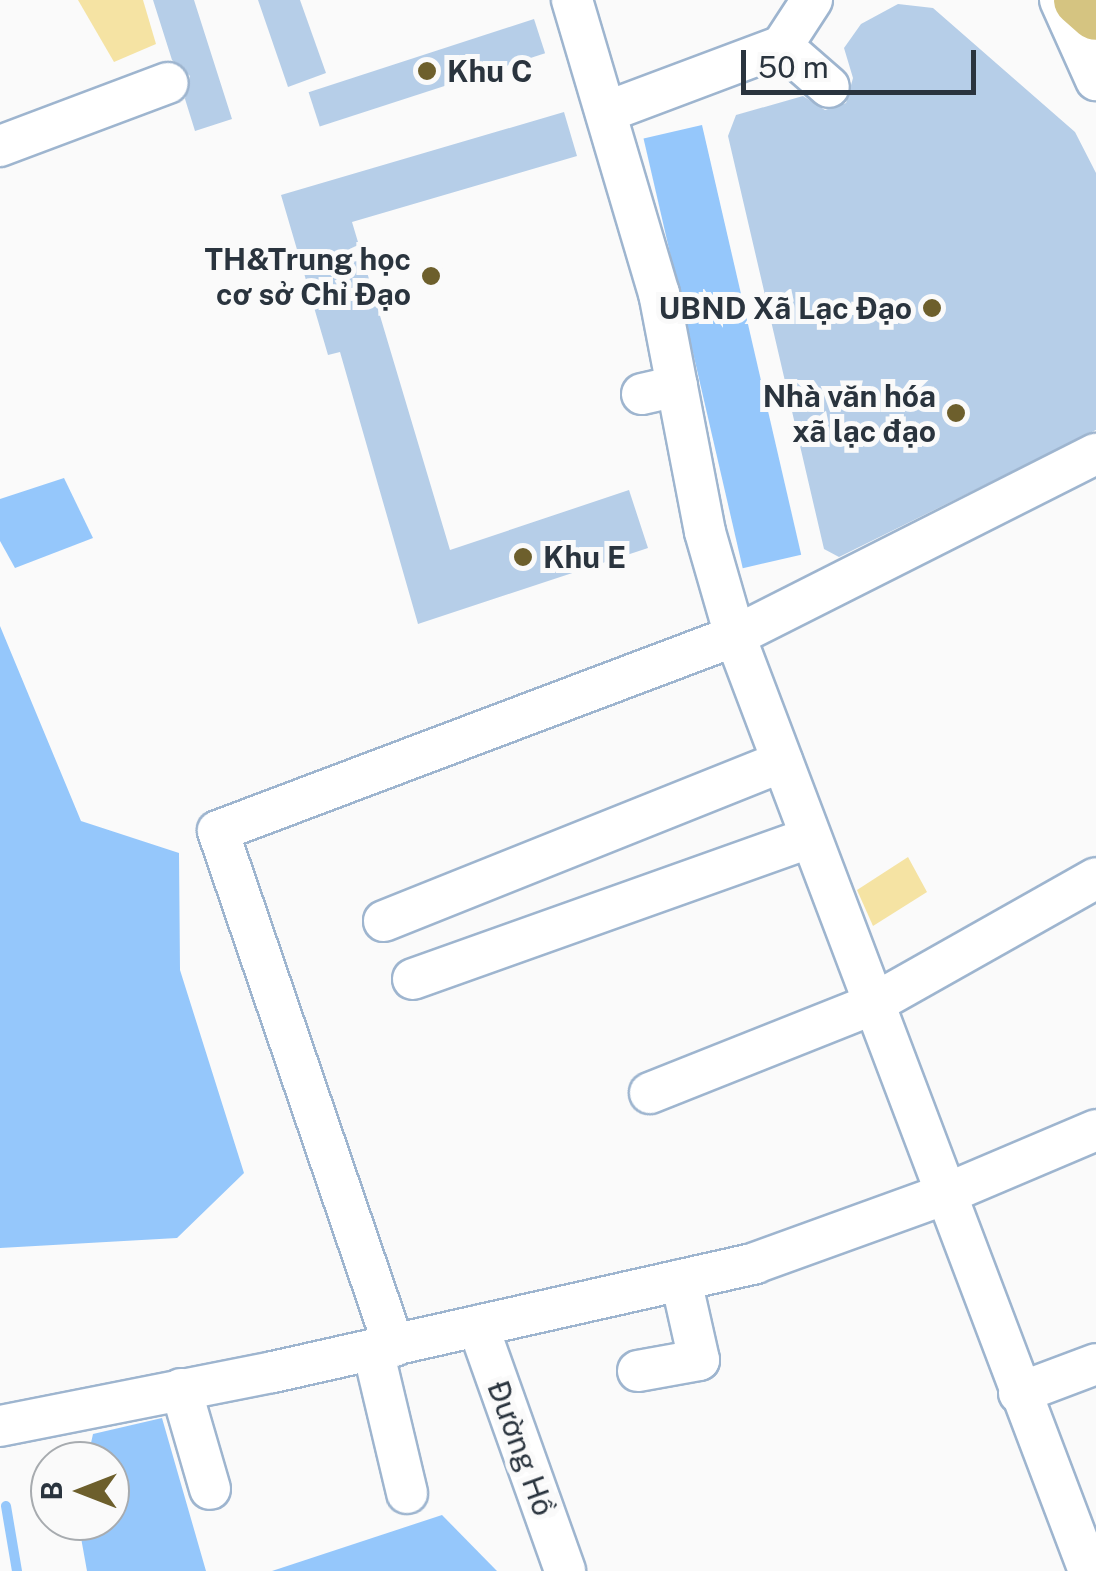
<!DOCTYPE html>
<html>
<head>
<meta charset="utf-8">
<style>
  body { margin:0 }
  #map { position:relative; width:1096px; height:1571px; overflow:hidden; background:#fafafa; font-family:"Public Sans",sans-serif }
  div>[style] { position:absolute }
  .green>* { inset:0; background:#f5e3a3 }
  .water>* { inset:0; background:#95c7fb; transform-origin:0 0 }
  .stream>* { height:10px; margin:-5px; padding:0 5px; transform-origin:5px; border-radius:5px; background:#95c7fb }
  .building>* { inset:0; background:#b6cee8; transform-origin:0 0 }
  .roads { filter:drop-shadow(2px 0 #9eb5cf) drop-shadow(-2px 0 #9eb5cf) drop-shadow(0 2px #9eb5cf) drop-shadow(0 -2px #9eb5cf) }
  .minor>* { height:40px; margin:-20px; padding:0 20px; transform-origin:20px; border-radius:20px; background:#fff }
  .major>* { height:52px; margin:-26px; padding:0 26px; transform-origin:26px; border-radius:26px; background:#d5c481 }
  .dots>* { width:28px; height:28px; translate:-50% -50%; box-sizing:border-box; border:5px solid #fafafa; border-radius:50% }
  span { translate:-50% -50%; white-space:nowrap; text-align:center; line-height:1.15; -webkit-text-stroke:10px #fafafa; paint-order:stroke }
  .poi-label { font-size:30px; color:#2a343e; font-weight:700 }
  .left { translate:0 -50%; text-align:left }
  .right { translate:-100% -50%; text-align:right }
  .street-label { font-size:30px; color:#2a343e }
  .north { position:absolute; left:30px; top:1441px; width:100px; height:100px; box-sizing:border-box; background:#fafafa; border:2px solid #a7abaf; border-radius:50%; rotate:270deg; font-size:28px; font-weight:700; line-height:40px; text-align:center; color:#2a343e }
  .north::after { content:''; display:block; margin:auto; width:35px; height:45px; background:#6d5f2c; clip-path:polygon(50% 0,100% 100%,50% 72%,0 100%) }
  .scale { position:absolute; left:741px; top:50px; width:235px; height:45px; box-sizing:border-box; border:5px solid #2a343e; border-top:0; padding-left:12px; font-size:30px; line-height:35px; white-space:nowrap; color:#2a343e; -webkit-text-stroke:8px #fafafa; paint-order:stroke }
</style>
</head>
<body>
<div id="map">
  <div class="green">
    <i style="clip-path:polygon(78px 0,143px 0,156px 44px,114px 62px)"></i>
    <i style="clip-path:polygon(908px 857px,927px 892px,873px 926px,857px 890px)"></i>
  </div>
  <div class="water">
    <i style="left:702px;top:125px;width:441px;height:60px;rotate:77deg"></i>
    <i style="clip-path:polygon(64px 478px,93px 538px,15px 568px,0 541px,0 499px)"></i>
    <i style="clip-path:polygon(0 626px,81px 821px,179px 853px,180px 970px,244px 1173px,177px 1238px,0 1248px)"></i>
    <i style="clip-path:polygon(162px 1418px,206px 1571px,87px 1571px,78px 1521px,110px 1521px,110px 1461px,87px 1461px,93px 1434px)"></i>
    <i style="clip-path:polygon(442px 1515px,497px 1571px,272px 1571px)"></i>
  </div>
  <div class="stream">
    <i style="left:6px;top:1506px;width:66px;rotate:80.4deg"></i>
  </div>
  <div class="building">
    <i style="clip-path:polygon(153px 0,194px 0,232px 119px,195px 131px,185px 99px,190px 76px,172px 60px)"></i>
    <i style="clip-path:polygon(258px 0,300px 0,326px 73px,288px 87px)"></i>
    <i style="clip-path:polygon(898px 4px,933px 8px,1075px 132px,1096px 173px,1096px 430px,839px 557px,824px 549px,728px 136px,736px 115px,803px 96px,825px 110px,846px 103px,853px 78px,844px 48px,861px 24px)"></i>
    <i style="left:534px;top:19px;width:36px;height:237px;rotate:72deg"></i>
    <i style="clip-path:polygon(564px 112px,577px 156px,352px 222px,450px 550px,629px 490px,648px 548px,418px 624px,340px 352px,328px 355px,281px 195px)"></i>
  </div>
  <div class="roads">
    <div class="minor">
      <i style="left:572px;top:0;width:306px;rotate:73.5deg"></i>
      <i style="left:659px;top:293px;width:243px;rotate:79.1deg"></i>
      <i style="left:705px;top:532px;width:108px;rotate:73.9deg"></i>
      <i style="left:735px;top:636px;width:1000px;rotate:69.26deg"></i>
      <i style="left:1060px;top:0;width:88px;rotate:65.8deg"></i>
      <i style="left:782px;top:46px;width:62px;rotate:41.1deg"></i>
      <i style="left:606px;top:112px;width:188px;rotate:-20.6deg"></i>
      <i style="left:782px;top:46px;width:55px;rotate:-56.9deg"></i>
      <i style="left:0;top:146px;width:179px;rotate:-20.6deg"></i>
      <i style="left:642px;top:394px;width:36px;rotate:-13deg"></i>
      <i style="left:384px;top:921px;width:429px;rotate:-21.8deg"></i>
      <i style="left:413px;top:979px;width:421px;rotate:-19.6deg"></i>
      <i style="left:650px;top:1093px;width:238px;rotate:-21.7deg"></i>
      <i style="left:871px;top:1005px;width:258px;rotate:-29.4deg"></i>
      <i style="left:478px;top:1326px;width:260px;rotate:70.4deg"></i>
      <i style="left:394px;top:1346px;width:544px;rotate:-108.87deg"></i>
      <i style="left:218px;top:831px;width:553px;rotate:-20.67deg"></i>
      <i style="left:735px;top:636px;width:404px;rotate:-26.8deg"></i>
      <i style="left:373px;top:1350px;width:147px;rotate:76.6deg"></i>
      <i style="left:638px;top:1371px;width:62px;rotate:-10.2deg"></i>
      <i style="left:699px;top:1360px;width:82px;rotate:-102.7deg"></i>
      <i style="left:181px;top:1389px;width:104px;rotate:73.8deg"></i>
      <i style="left:1019px;top:1393px;width:82px;rotate:-20.6deg"></i>
      <i style="left:0;top:1426px;width:278px;rotate:-11.2deg"></i>
      <i style="left:273px;top:1372px;width:494px;rotate:-12.7deg"></i>
      <i style="left:755px;top:1263px;width:200px;rotate:-19.9deg"></i>
      <i style="left:943px;top:1195px;width:166px;rotate:-23deg"></i>
    </div>
    <div class="major">
      <i style="left:1080px;top:0;width:21px;rotate:41deg"></i>
    </div>
  </div>
  <div class="dots">
    <i style="left:427px;top:71px;background:#6d5f2c"></i>
    <i style="left:431px;top:276px;background:#6d5f2c"></i>
    <i style="left:932px;top:308px;background:#6d5f2c"></i>
    <i style="left:956px;top:413px;background:#6d5f2c"></i>
    <i style="left:523px;top:557px;background:#6d5f2c"></i>
  </div>
  <div class="poi-label">
    <span class="left" style="left:447px;top:71px">Khu C</span>
    <span class="right" style="left:411px;top:276px">TH&amp;Trung học<br>cơ sở Chỉ Đạo</span>
    <span class="right" style="left:912px;top:308px">UBND Xã Lạc Đạo</span>
    <span class="right" style="left:936px;top:413px">Nhà văn hóa<br>xã lạc đạo</span>
    <span class="left" style="left:543px;top:557px">Khu E</span>
  </div>
  <div class="street-label">
    <span style="left:521px;top:1448px;rotate:70deg">Đường Hồ</span>
  </div>
  <div class="north">B</div>
  <div class="scale">50 m</div>
</div>
</body>
</html>
